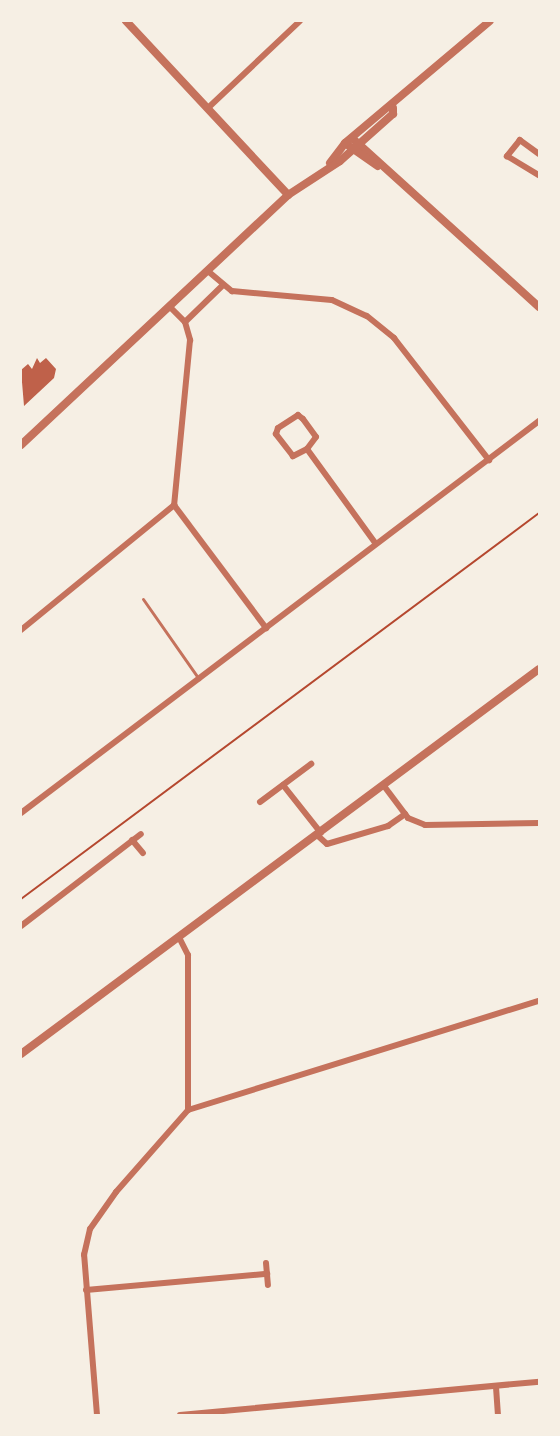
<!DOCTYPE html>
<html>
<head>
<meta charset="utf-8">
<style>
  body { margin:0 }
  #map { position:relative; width:560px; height:1436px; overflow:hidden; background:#f6efe4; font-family:"Archivo Narrow",sans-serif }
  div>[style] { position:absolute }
  .building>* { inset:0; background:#bf614a }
  .path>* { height:2px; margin:-1px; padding:0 1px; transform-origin:1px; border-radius:1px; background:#b5482f }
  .service>* { height:3px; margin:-1.5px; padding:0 1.5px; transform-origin:1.5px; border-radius:1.5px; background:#c5725c }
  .minor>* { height:6px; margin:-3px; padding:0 3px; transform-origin:3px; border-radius:3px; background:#c5725c }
  .tertiary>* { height:8px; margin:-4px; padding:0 4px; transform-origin:4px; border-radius:4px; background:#c5725c }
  span { translate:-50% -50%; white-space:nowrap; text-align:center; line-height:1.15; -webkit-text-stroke:6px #f6efe4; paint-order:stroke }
  .frame { position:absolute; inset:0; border:22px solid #f6efe4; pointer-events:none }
</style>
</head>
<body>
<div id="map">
  <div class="building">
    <i style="clip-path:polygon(37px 358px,40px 363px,46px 358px,56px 369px,54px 378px,24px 406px,21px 370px,28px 364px,32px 369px)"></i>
  </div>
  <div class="path">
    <i style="left:21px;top:899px;width:646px;rotate:-36.69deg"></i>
  </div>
  <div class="service">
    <i style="left:143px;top:599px;width:98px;rotate:55deg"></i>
  </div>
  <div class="minor">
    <i style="left:209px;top:107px;width:125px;rotate:-43.4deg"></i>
    <i style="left:539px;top:154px;width:24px;rotate:-144deg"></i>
    <i style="left:520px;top:140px;width:21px;rotate:129deg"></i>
    <i style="left:507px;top:156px;width:37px;rotate:31deg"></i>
    <i style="left:209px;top:272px;width:30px;rotate:40deg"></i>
    <i style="left:232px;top:291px;width:100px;rotate:5.1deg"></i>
    <i style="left:332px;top:300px;width:38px;rotate:25deg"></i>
    <i style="left:367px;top:316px;width:35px;rotate:39deg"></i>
    <i style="left:394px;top:338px;width:155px;rotate:52.1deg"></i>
    <i style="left:170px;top:307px;width:21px;rotate:45deg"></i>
    <i style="left:185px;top:322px;width:19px;rotate:74deg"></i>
    <i style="left:190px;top:340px;width:166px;rotate:95.5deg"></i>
    <i style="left:174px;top:505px;width:154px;rotate:53.2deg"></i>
    <i style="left:185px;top:322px;width:52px;rotate:-44.2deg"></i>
    <i style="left:307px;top:449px;width:16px;rotate:153deg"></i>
    <i style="left:293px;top:456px;width:28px;rotate:-128deg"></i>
    <i style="left:276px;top:434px;width:6px;rotate:-72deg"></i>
    <i style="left:278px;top:428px;width:24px;rotate:-33deg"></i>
    <i style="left:298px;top:415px;width:6px;rotate:39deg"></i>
    <i style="left:303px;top:419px;width:22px;rotate:54deg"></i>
    <i style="left:316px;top:437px;width:15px;rotate:127deg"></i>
    <i style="left:307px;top:449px;width:117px;rotate:54deg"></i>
    <i style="left:21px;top:630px;width:198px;rotate:-39.2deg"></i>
    <i style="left:283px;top:785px;width:61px;rotate:51.6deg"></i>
    <i style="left:384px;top:786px;width:40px;rotate:53deg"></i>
    <i style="left:408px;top:818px;width:18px;rotate:22deg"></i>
    <i style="left:425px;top:825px;width:114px;rotate:-1deg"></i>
    <i style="left:260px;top:802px;width:64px;rotate:-36.7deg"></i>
    <i style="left:21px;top:813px;width:650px;rotate:-37.12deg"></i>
    <i style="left:317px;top:835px;width:13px;rotate:42deg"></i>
    <i style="left:327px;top:844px;width:64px;rotate:-16.4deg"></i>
    <i style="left:388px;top:826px;width:21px;rotate:-35deg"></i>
    <i style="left:132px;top:840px;width:17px;rotate:50deg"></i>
    <i style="left:21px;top:926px;width:151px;rotate:-37.5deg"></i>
    <i style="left:188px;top:1110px;width:368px;rotate:-17.3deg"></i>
    <i style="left:266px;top:1263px;width:22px;rotate:85deg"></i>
    <i style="left:86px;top:1290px;width:182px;rotate:-5.1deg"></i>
    <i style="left:496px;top:1387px;width:28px;rotate:86deg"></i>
    <i style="left:97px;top:1415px;width:161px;rotate:-94.6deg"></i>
    <i style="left:84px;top:1255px;width:27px;rotate:-77deg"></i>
    <i style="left:90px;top:1229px;width:45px;rotate:-54.9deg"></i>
    <i style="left:116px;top:1192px;width:109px;rotate:-48.7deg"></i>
    <i style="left:188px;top:1110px;width:155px;rotate:-90deg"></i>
    <i style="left:188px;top:955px;width:20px;rotate:-117deg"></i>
    <i style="left:180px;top:1415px;width:361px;rotate:-5.3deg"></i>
  </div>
  <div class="tertiary">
    <i style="left:126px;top:21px;width:238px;rotate:47deg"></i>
    <i style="left:352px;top:138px;width:252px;rotate:42.1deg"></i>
    <i style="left:349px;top:146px;width:35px;rotate:35deg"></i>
    <i style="left:330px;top:163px;width:25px;rotate:-53deg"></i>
    <i style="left:345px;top:143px;width:189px;rotate:-40.1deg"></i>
    <i style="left:21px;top:445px;width:366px;rotate:-43.1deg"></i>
    <i style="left:288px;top:195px;width:62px;rotate:-33.2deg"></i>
    <i style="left:340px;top:161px;width:71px;rotate:-41.6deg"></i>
    <i style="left:393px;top:114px;width:6px;rotate:-90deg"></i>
    <i style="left:21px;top:1054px;width:645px;rotate:-36.62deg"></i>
  </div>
  <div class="frame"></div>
</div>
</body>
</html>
